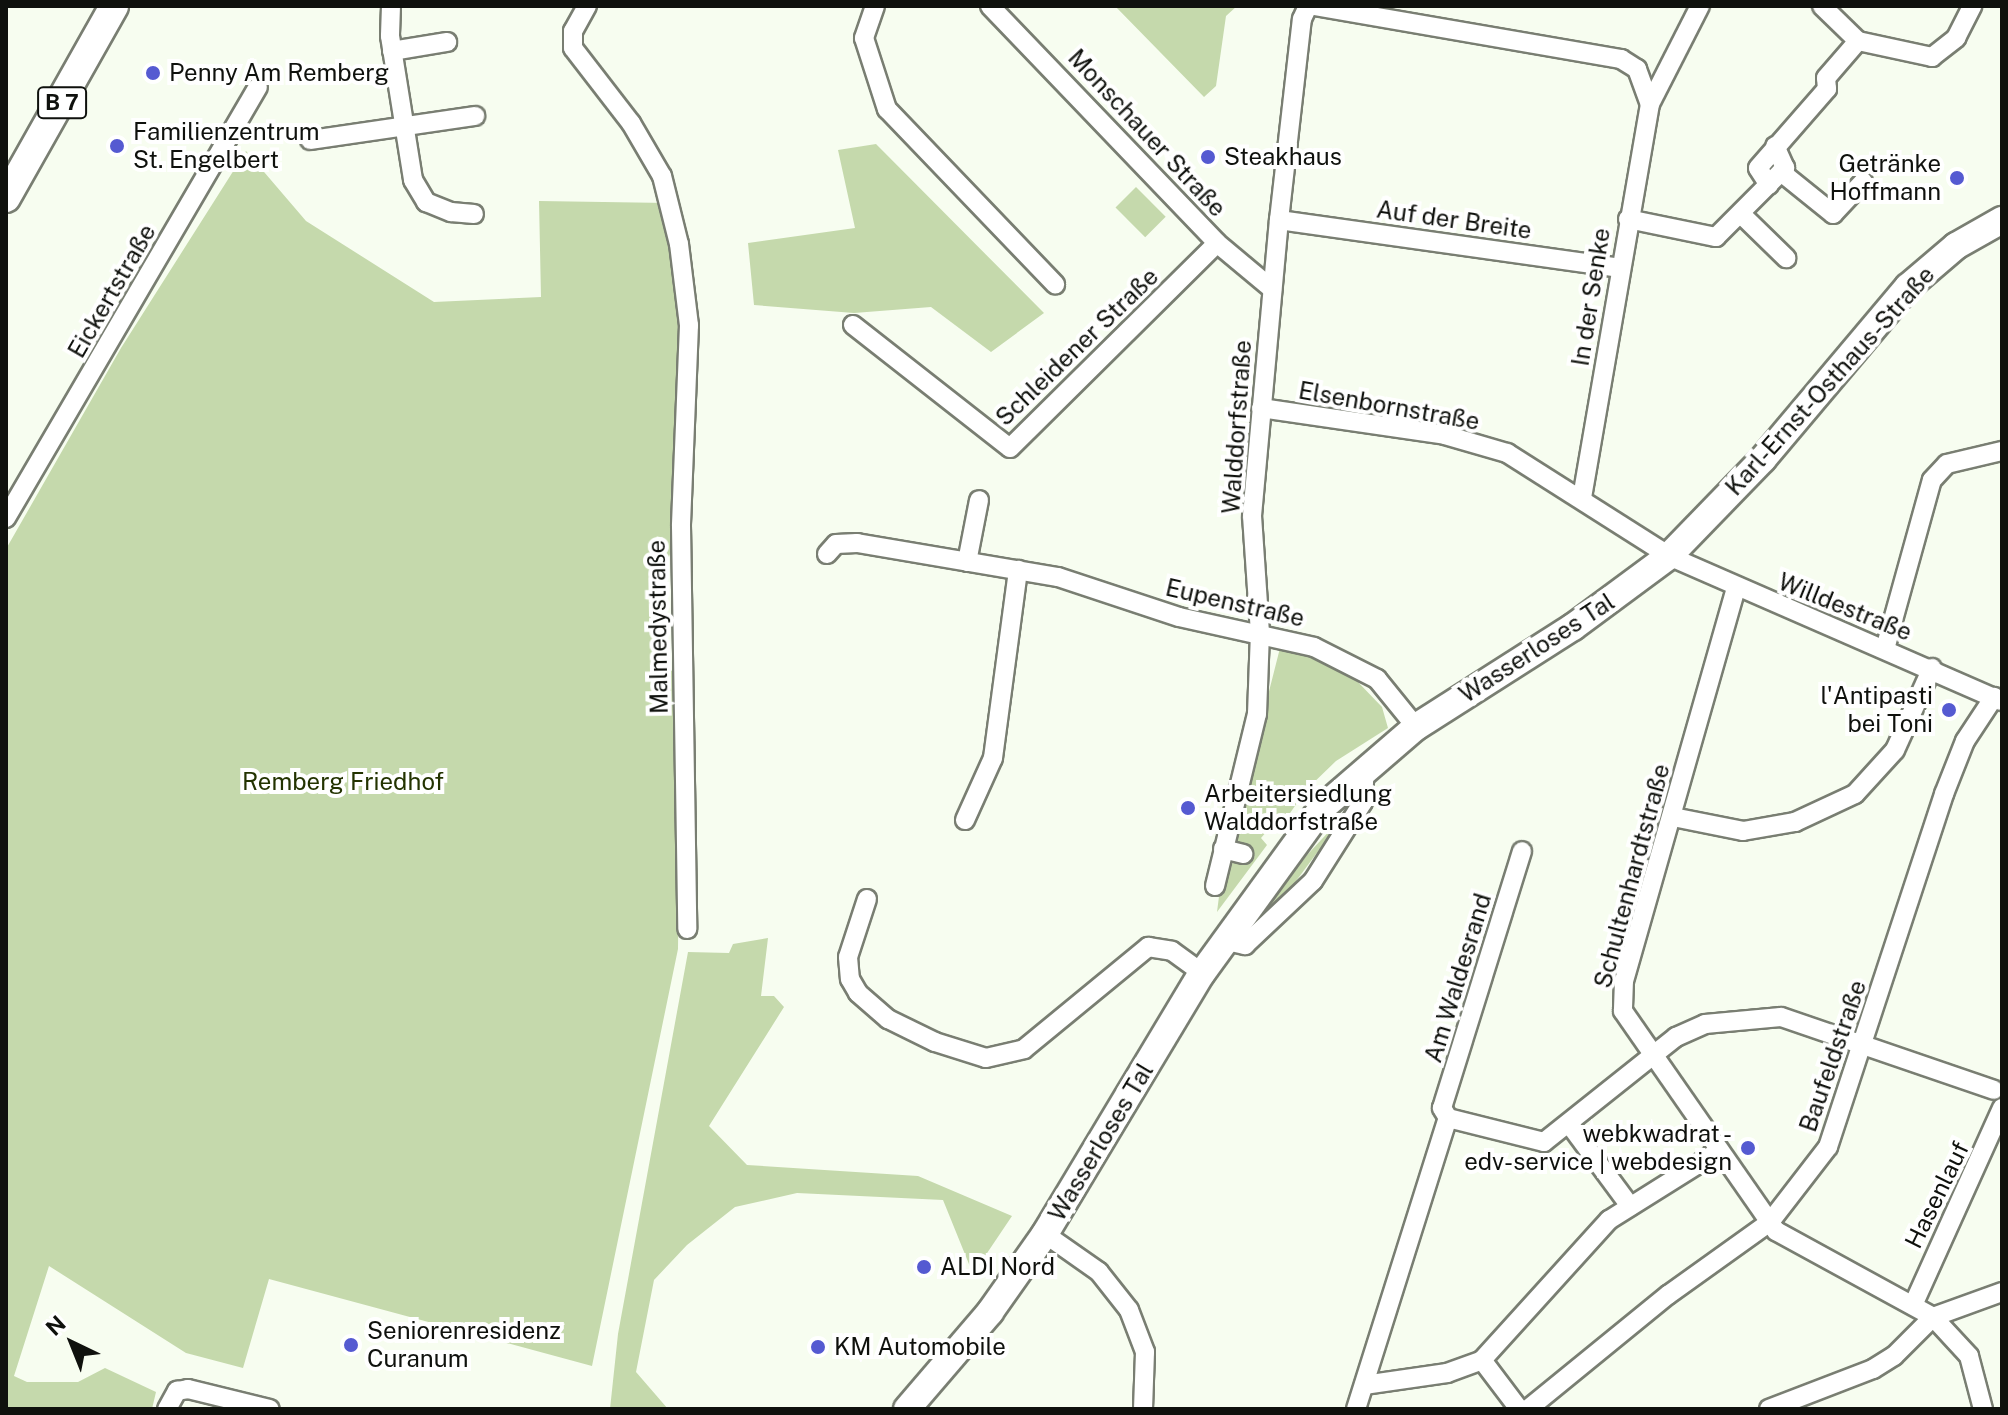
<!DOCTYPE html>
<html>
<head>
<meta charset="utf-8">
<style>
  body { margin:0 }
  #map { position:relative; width:2008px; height:1415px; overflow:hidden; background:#f7fdf0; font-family:"Public Sans",sans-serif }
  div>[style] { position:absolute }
  .green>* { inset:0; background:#c5d9ac; transform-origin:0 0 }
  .roads { filter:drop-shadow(2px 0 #797e72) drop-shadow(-2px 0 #797e72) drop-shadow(0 2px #797e72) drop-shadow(0 -2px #797e72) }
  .minor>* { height:18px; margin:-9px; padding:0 9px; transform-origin:9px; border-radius:9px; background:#fff }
  .secondary>* { height:26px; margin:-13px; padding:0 13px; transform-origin:13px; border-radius:13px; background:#fff }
  .primary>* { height:28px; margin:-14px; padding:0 14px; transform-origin:14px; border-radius:14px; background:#fff }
  .dots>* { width:22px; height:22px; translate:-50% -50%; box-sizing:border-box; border:4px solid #fff; border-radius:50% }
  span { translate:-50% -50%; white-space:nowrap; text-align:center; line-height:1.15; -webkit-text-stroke:8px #fff; paint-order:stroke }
  .shield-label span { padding:2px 6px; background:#fff; border:2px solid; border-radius:6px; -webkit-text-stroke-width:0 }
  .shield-label { font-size:22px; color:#0f110d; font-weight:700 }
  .poi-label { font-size:24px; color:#0f110d }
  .left { translate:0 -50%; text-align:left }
  .right { translate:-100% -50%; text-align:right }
  .street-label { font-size:24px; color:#0f110d }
  .park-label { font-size:24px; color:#233300 }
  .frame { position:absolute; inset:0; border:8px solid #0f110d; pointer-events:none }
  .north { position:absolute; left:32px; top:1303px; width:80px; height:80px; -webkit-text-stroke:6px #fff; paint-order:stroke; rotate:317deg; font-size:22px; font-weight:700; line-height:32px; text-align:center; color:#0f110d }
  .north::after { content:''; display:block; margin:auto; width:28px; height:36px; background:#0f110d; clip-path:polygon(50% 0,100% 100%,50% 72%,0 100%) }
</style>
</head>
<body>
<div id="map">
  <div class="green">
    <i style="clip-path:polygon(1115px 6px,1237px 6px,1226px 16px,1216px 86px,1204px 97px)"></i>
    <i style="clip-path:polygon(876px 144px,1044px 313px,991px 352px,931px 307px,854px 313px,754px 305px,748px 243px,855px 228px,838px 150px)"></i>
    <i style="clip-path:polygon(246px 151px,306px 221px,434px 302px,541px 297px,539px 201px,668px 203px,688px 325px,679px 527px,659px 587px,657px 655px,681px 681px,678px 949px,592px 1366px,269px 1279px,243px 1368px,186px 1353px,49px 1266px,14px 1376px,27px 1382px,78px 1382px,105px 1368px,156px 1392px,152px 1409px,6px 1409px,6px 549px,121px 348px)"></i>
    <i style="left:1136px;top:187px;width:42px;height:29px;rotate:45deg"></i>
    <i style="clip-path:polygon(1280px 648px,1311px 654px,1355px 679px,1382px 707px,1388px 728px,1336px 761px,1306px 790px,1279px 829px,1273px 824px,1261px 838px,1267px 845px,1217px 912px,1223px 865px,1245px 861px,1232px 837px)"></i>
    <i style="clip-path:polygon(1348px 811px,1276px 908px,1259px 914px,1308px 854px)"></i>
    <i style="clip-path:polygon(768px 938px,761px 996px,774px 996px,784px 1007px,709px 1126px,747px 1165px,918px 1176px,1012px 1216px,973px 1274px,943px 1200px,797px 1193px,735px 1207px,687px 1245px,654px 1280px,636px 1372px,668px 1409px,610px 1409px,618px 1334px,688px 952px,729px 953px,733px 944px)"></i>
  </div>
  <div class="roads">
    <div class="minor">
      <i style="left:391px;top:6px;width:30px;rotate:92deg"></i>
      <i style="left:390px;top:36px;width:146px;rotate:80.9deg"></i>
      <i style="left:413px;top:180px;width:26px;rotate:59deg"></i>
      <i style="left:426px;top:202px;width:27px;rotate:22deg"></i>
      <i style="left:451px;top:212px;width:23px;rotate:5deg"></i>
      <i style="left:587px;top:6px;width:29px;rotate:119deg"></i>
      <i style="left:573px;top:31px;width:17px;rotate:90deg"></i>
      <i style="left:573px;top:48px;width:95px;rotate:52.3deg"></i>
      <i style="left:631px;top:123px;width:61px;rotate:59.7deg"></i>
      <i style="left:662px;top:176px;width:70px;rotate:76deg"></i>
      <i style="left:679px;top:244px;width:82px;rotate:83deg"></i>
      <i style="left:689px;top:325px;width:201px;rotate:92.3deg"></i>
      <i style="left:681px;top:526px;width:403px;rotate:89.1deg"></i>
      <i style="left:875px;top:6px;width:34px;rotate:109deg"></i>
      <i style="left:864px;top:38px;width:75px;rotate:72.1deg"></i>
      <i style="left:887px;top:109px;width:243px;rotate:46.2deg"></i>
      <i style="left:990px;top:6px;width:328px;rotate:46.2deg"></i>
      <i style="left:1217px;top:243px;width:72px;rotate:39.9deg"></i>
      <i style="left:1314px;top:6px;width:312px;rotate:9.8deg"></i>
      <i style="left:1621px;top:59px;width:19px;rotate:32deg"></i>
      <i style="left:1637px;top:69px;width:37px;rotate:70deg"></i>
      <i style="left:1650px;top:104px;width:399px;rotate:99.8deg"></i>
      <i style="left:1822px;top:6px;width:50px;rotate:44.2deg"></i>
      <i style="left:392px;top:51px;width:56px;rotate:-9.3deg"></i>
      <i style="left:1650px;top:104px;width:110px;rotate:-63deg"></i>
      <i style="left:310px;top:140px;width:167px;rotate:-8.3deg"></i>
      <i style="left:1781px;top:172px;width:67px;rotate:38.9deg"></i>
      <i style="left:1833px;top:214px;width:44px;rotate:-46.8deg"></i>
      <i style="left:1769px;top:185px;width:20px;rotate:-123deg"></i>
      <i style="left:1758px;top:168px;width:105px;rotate:-48.9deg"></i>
      <i style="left:1827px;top:89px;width:11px;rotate:-95deg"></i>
      <i style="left:1826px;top:78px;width:49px;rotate:-49.1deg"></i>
      <i style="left:1858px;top:41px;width:76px;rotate:12.2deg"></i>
      <i style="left:1932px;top:57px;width:31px;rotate:-38deg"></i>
      <i style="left:1956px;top:38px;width:36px;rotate:-63deg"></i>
      <i style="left:1742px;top:215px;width:62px;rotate:44.3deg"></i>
      <i style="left:1628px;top:219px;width:90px;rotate:11.6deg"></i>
      <i style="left:1716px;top:237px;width:98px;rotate:-45deg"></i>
      <i style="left:1785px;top:168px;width:24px;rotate:-114deg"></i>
      <i style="left:1279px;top:220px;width:345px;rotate:8deg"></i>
      <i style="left:853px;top:325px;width:199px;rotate:38.1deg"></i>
      <i style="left:1010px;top:448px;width:291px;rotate:-44.7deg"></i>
      <i style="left:1261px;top:408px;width:186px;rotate:8.3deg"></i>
      <i style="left:1445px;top:435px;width:65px;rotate:16.2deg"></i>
      <i style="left:1507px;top:453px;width:192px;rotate:32.4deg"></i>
      <i style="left:1669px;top:556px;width:362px;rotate:23.6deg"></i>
      <i style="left:6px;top:518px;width:499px;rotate:-59.7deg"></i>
      <i style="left:827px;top:554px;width:13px;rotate:-48deg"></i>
      <i style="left:836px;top:544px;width:21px;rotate:-3deg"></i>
      <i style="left:857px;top:543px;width:204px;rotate:9.6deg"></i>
      <i style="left:1058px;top:577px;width:127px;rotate:18.3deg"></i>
      <i style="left:1179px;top:617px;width:138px;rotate:12.5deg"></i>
      <i style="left:1314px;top:647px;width:71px;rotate:26.9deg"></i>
      <i style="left:1377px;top:679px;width:62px;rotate:50.9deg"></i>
      <i style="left:967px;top:562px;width:63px;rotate:-79deg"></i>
      <i style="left:1736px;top:588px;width:408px;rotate:105.9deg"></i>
      <i style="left:1624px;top:980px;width:31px;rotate:92deg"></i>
      <i style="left:1623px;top:1011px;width:268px;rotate:55.2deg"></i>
      <i style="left:1776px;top:1231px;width:179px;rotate:28.7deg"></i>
      <i style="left:1933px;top:1317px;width:53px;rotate:47.3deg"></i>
      <i style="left:1969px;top:1356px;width:55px;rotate:75.2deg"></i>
      <i style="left:1885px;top:649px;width:175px;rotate:-74.5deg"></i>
      <i style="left:1932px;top:480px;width:22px;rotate:-47deg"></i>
      <i style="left:1947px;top:464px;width:57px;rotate:-13.3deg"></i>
      <i style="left:1673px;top:817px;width:71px;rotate:11.3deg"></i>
      <i style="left:1743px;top:831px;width:53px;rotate:-9.8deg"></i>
      <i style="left:1795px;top:822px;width:66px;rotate:-25deg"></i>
      <i style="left:1855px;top:794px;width:59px;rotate:-47.7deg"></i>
      <i style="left:1895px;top:750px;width:90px;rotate:-65.7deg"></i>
      <i style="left:965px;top:820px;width:68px;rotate:-65.7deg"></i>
      <i style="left:993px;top:758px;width:190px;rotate:-82.4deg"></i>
      <i style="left:1223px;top:849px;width:21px;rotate:14deg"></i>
      <i style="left:1215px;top:886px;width:177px;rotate:-76.3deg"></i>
      <i style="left:1257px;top:714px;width:81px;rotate:-87.9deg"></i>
      <i style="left:1260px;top:633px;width:117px;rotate:-93.9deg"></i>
      <i style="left:1252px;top:516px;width:297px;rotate:-84.8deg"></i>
      <i style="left:1279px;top:220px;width:202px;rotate:-83.5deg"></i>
      <i style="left:1302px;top:19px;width:14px;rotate:-65deg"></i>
      <i style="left:867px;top:899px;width:61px;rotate:108.1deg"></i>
      <i style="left:848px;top:957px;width:22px;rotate:85deg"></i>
      <i style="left:850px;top:979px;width:16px;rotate:60deg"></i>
      <i style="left:858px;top:993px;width:40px;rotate:41deg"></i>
      <i style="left:888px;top:1019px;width:52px;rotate:26.1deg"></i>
      <i style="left:935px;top:1042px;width:53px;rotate:17.4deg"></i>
      <i style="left:986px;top:1058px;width:39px;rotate:-13deg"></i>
      <i style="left:1024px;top:1049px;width:161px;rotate:-39.4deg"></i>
      <i style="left:1148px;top:947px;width:24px;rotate:9deg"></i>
      <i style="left:1172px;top:951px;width:37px;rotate:36deg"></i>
      <i style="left:1223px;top:940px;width:23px;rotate:13deg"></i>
      <i style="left:1245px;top:945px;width:93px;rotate:-43.3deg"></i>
      <i style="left:1313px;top:881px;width:93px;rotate:-57.7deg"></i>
      <i style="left:1363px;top:802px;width:35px;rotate:-87deg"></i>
      <i style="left:1448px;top:1118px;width:99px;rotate:14deg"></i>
      <i style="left:1544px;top:1142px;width:169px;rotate:-38.5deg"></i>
      <i style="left:1676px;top:1037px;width:32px;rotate:-24deg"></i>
      <i style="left:1705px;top:1024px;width:76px;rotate:-5.3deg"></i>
      <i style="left:1781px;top:1017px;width:225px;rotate:18.9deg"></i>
      <i style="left:1570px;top:1125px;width:101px;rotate:53.5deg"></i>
      <i style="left:1045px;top:1234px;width:66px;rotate:35.1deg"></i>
      <i style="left:1099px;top:1272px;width:48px;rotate:51.7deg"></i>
      <i style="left:1129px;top:1310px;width:45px;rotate:69.1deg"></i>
      <i style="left:1145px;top:1352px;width:57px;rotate:92deg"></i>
      <i style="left:1914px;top:1303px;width:214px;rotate:-65.7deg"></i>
      <i style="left:1482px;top:1360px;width:61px;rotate:52.9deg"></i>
      <i style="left:1364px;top:1385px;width:84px;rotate:-8.2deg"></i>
      <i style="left:1447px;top:1373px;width:37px;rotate:-20deg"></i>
      <i style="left:1482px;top:1360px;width:189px;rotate:-47.8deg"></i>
      <i style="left:1609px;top:1220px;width:130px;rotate:-32.1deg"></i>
      <i style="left:167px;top:1409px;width:21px;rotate:-61deg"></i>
      <i style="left:177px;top:1391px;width:11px;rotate:-10deg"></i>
      <i style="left:188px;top:1389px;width:84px;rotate:13.7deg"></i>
      <i style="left:1356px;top:1409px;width:305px;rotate:-72.5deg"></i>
      <i style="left:1448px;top:1118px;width:12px;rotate:-121deg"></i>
      <i style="left:1442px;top:1108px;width:269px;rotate:-72.7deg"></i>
      <i style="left:1528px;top:1409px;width:181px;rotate:-39.2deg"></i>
      <i style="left:1668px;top:1295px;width:125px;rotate:-35.6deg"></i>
      <i style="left:1770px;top:1222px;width:95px;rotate:-52.3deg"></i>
      <i style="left:1828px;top:1147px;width:372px;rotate:-71.8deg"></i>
      <i style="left:1944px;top:794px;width:57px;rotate:-68.4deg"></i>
      <i style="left:1965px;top:741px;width:53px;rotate:-56.6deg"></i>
      <i style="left:1769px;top:1409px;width:111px;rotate:-21deg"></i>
      <i style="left:1873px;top:1369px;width:25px;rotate:-32deg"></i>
      <i style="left:1894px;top:1356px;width:55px;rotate:-45deg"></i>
      <i style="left:1933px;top:1317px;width:73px;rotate:-19.9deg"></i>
    </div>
    <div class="secondary">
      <i style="left:907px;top:1409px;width:128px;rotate:-49.4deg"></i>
      <i style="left:990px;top:1312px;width:95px;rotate:-54.8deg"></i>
      <i style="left:1045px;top:1234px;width:305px;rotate:-59deg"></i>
      <i style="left:1202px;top:973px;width:204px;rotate:-54deg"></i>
      <i style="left:1322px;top:808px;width:124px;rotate:-40.8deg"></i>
      <i style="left:1416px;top:727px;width:186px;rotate:-32.5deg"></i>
      <i style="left:1573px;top:627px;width:119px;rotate:-36.5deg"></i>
      <i style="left:1669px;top:556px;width:135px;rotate:-45.9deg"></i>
      <i style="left:1763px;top:459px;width:225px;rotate:-49.9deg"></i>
      <i style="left:1908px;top:287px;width:63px;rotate:-40.5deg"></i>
      <i style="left:1956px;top:246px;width:53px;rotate:-29.5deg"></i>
    </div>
    <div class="primary">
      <i style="left:6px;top:198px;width:220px;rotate:-60.6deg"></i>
    </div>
  </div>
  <div class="dots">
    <i style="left:153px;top:73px;background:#555ad1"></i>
    <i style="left:117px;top:146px;background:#555ad1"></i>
    <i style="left:1208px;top:157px;background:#555ad1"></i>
    <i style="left:1957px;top:178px;background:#555ad1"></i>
    <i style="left:1949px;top:710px;background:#555ad1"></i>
    <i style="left:1188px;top:808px;background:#555ad1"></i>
    <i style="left:1748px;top:1148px;background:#555ad1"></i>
    <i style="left:924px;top:1267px;background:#555ad1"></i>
    <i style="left:351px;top:1345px;background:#555ad1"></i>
    <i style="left:818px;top:1347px;background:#555ad1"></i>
  </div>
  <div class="shield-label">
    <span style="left:62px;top:103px">B 7</span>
  </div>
  <div class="poi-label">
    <span class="left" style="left:169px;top:73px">Penny Am Remberg</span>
    <span class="left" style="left:133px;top:146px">Familienzentrum<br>St. Engelbert</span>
    <span class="left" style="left:1224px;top:157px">Steakhaus</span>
    <span class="right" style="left:1941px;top:178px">Getränke<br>Hoffmann</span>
    <span class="right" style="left:1933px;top:710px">l'Antipasti<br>bei Toni</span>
    <span class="left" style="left:1204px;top:808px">Arbeitersiedlung<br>Walddorfstraße</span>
    <span class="right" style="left:1732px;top:1148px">webkwadrat -<br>edv-service | webdesign</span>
    <span class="left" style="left:940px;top:1267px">ALDI Nord</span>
    <span class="left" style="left:367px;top:1345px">Seniorenresidenz<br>Curanum</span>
    <span class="left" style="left:834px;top:1347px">KM Automobile</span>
  </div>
  <div class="street-label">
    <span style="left:1147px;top:133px;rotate:47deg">Monschauer Straße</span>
    <span style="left:1454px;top:220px;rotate:8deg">Auf der Breite</span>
    <span style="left:112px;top:291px;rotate:-60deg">Eickertstraße</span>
    <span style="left:1591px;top:297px;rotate:-81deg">In der Senke</span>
    <span style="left:1077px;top:347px;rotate:-44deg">Schleidener Straße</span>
    <span style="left:1830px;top:381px;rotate:-48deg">Karl-Ernst-Osthaus-Straße</span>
    <span style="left:1389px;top:406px;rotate:10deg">Elsenbornstraße</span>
    <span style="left:1237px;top:427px;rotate:-86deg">Walddorfstraße</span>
    <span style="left:1235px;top:603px;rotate:13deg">Eupenstraße</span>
    <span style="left:1845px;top:607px;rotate:22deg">Willdestraße</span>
    <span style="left:658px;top:627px;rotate:-91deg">Malmedystraße</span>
    <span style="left:1537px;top:648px;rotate:-33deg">Wasserloses Tal</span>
    <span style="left:1632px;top:876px;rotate:-75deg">Schultenhardtstraße</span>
    <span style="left:1458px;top:978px;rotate:-73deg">Am Waldesrand</span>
    <span style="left:1833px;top:1056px;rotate:-71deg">Baufeldstraße</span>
    <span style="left:1101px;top:1142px;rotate:-59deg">Wasserloses Tal</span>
    <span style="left:1937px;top:1195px;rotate:-64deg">Hasenlauf</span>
  </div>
  <div class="park-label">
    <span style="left:343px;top:782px">Remberg Friedhof</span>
  </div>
  <div class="frame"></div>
  <div class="north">N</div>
</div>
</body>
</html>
